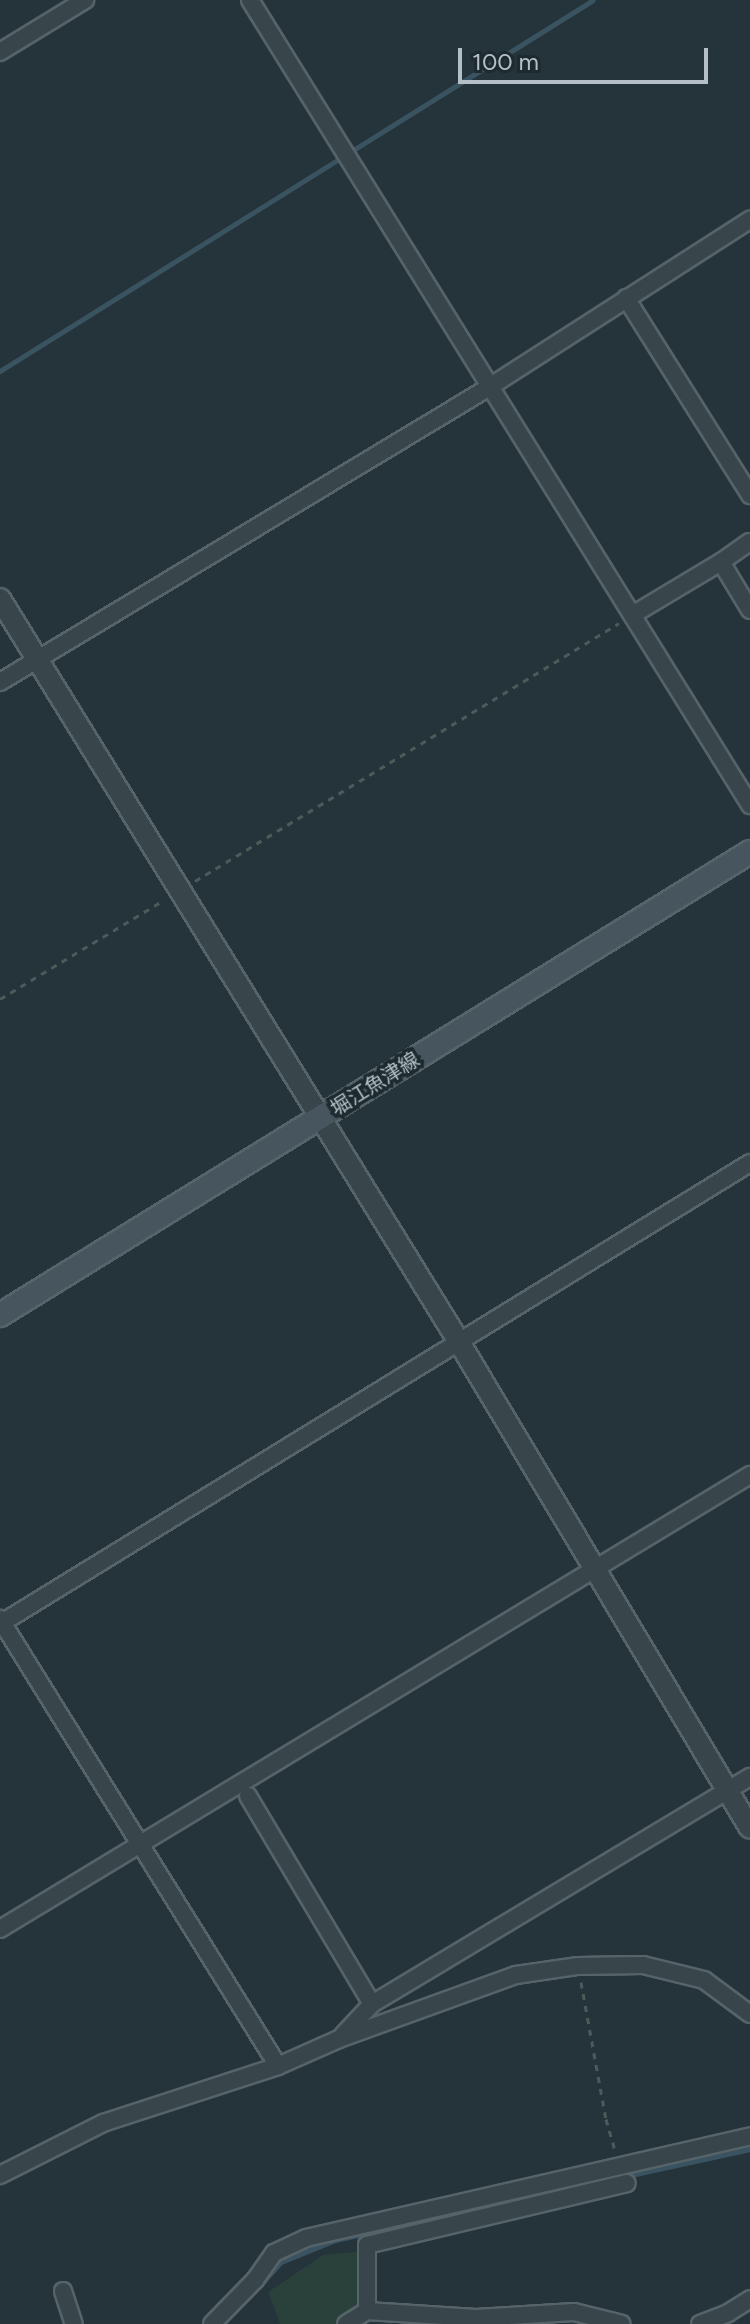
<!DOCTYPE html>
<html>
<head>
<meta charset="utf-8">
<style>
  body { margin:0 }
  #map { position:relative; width:750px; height:2324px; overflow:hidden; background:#25333b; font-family:Figtree,"Noto Sans JP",sans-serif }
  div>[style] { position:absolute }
  .green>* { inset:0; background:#2a403b }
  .stream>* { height:5px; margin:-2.5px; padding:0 2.5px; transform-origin:2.5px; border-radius:2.5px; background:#3a5361 }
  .path>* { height:3px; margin-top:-1.5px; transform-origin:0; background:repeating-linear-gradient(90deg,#485d59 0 6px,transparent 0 12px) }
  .roads { filter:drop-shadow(2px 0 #566369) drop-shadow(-2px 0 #566369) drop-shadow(0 2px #566369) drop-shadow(0 -2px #566369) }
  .minor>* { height:16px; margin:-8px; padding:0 8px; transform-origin:8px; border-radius:8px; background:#38454b }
  .tertiary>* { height:20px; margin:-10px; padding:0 10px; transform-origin:10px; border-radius:10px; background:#38454b }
  .secondary>* { height:22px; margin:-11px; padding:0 11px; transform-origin:11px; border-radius:11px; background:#47555e }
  span { translate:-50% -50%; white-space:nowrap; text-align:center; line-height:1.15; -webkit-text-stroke:7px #1d2a30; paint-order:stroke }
  .street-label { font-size:20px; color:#b4c0c6 }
  .scale { position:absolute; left:458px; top:48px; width:250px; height:36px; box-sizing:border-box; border:4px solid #b4c0c6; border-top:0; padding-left:10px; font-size:24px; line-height:28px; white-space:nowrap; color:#b4c0c6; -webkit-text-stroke:6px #1d2a30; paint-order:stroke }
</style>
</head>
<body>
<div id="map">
  <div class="green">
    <i style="clip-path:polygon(362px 2251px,358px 2310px,336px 2324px,280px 2324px,268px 2292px,323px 2255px)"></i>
  </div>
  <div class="stream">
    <i style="left:0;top:371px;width:699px;rotate:-32.03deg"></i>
    <i style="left:626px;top:2176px;width:127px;rotate:-12.3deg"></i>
    <i style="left:262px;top:2283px;width:28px;rotate:-48deg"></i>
    <i style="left:281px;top:2262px;width:58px;rotate:-22.2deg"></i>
    <i style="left:335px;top:2240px;width:235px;rotate:-12.3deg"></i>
  </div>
  <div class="path">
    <i style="left:195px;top:881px;width:496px;rotate:-31.3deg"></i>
    <i style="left:0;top:999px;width:192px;rotate:-31.1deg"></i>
    <i style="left:581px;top:1982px;width:139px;rotate:79.7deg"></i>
    <i style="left:606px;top:2119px;width:33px;rotate:74deg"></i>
  </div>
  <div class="roads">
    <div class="minor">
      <i style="left:250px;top:0;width:948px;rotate:58.15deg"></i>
      <i style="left:0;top:52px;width:100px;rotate:-31.5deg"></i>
      <i style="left:626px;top:298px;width:233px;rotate:57.8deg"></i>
      <i style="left:721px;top:562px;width:35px;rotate:-35deg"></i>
      <i style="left:634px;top:614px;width:101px;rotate:-30.9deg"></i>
      <i style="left:721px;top:562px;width:56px;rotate:58.9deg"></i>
      <i style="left:0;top:682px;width:573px;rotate:-31.08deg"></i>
      <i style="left:491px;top:386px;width:308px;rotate:-32.7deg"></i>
      <i style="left:0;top:1619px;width:526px;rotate:58.12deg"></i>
      <i style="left:0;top:1624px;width:880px;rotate:-31.58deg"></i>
      <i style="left:248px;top:1796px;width:242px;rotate:59.2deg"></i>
      <i style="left:0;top:1929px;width:877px;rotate:-31.19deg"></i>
      <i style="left:343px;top:2035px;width:42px;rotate:-46.9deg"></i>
      <i style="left:372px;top:2004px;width:441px;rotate:-31deg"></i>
      <i style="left:0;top:2175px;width:115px;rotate:-26.8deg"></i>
      <i style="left:103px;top:2123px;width:184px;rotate:-18deg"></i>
      <i style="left:278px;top:2066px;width:67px;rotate:-23.9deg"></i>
      <i style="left:339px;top:2039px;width:188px;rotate:-19.9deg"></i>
      <i style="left:516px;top:1975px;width:63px;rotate:-8.3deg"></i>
      <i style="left:578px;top:1966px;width:65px;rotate:-0.9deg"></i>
      <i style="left:643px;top:1965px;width:63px;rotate:13.8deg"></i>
      <i style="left:704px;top:1980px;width:57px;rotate:36.5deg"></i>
      <i style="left:63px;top:2291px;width:35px;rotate:72deg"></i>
      <i style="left:367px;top:2311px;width:66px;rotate:-90deg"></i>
      <i style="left:367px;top:2245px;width:267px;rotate:-13.4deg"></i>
      <i style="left:212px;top:2324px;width:62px;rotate:-45.7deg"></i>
      <i style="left:255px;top:2280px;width:33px;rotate:-55deg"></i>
      <i style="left:274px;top:2253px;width:35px;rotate:-25deg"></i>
      <i style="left:306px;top:2238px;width:456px;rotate:-12.9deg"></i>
      <i style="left:346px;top:2324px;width:25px;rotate:-32deg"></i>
      <i style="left:367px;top:2311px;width:109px;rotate:3.7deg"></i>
      <i style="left:476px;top:2318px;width:98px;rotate:-3.5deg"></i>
      <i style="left:574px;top:2312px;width:49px;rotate:14deg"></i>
      <i style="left:700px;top:2324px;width:30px;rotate:-21deg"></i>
      <i style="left:728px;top:2313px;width:26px;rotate:-32deg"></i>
    </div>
    <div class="tertiary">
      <i style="left:0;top:599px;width:873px;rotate:58.29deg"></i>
      <i style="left:459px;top:1342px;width:566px;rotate:59.09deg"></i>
    </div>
    <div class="secondary">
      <i style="left:0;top:1315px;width:881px;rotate:-31.69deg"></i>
    </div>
  </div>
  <div class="street-label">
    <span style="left:375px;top:1084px;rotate:-32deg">堀江魚津線</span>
  </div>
  <div class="scale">100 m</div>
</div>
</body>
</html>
